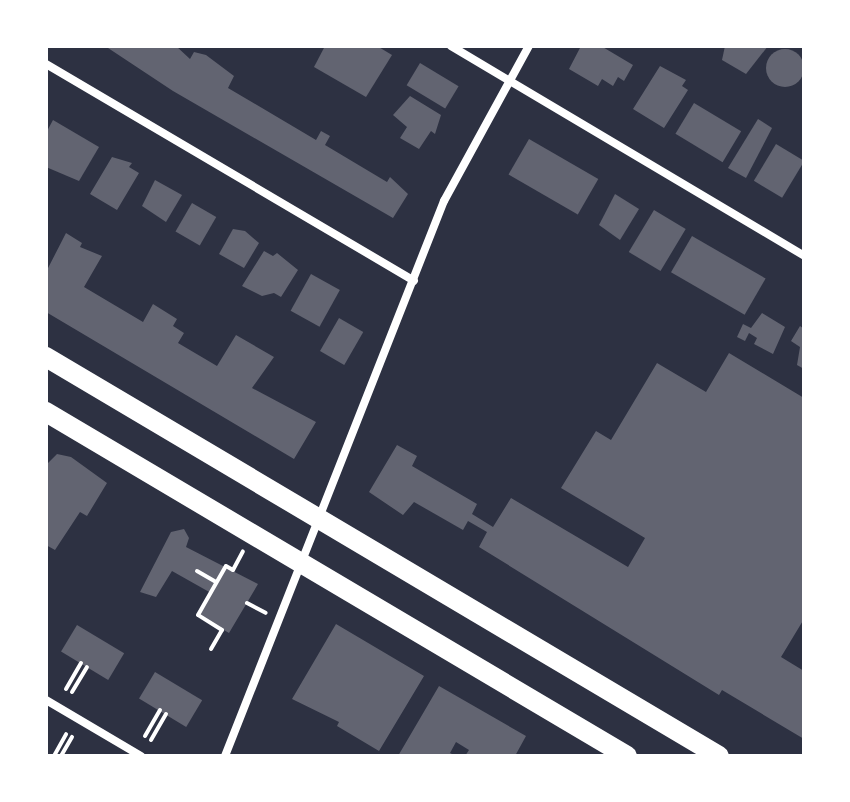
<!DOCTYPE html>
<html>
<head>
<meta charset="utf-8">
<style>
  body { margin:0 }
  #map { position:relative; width:850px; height:802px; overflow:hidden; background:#2d3142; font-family:"Space Grotesk",sans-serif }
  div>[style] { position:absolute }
  .building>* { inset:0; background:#626471; transform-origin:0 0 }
  .round { border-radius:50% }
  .path>* { height:4px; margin:-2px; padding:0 2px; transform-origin:2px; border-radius:2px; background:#fff }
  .minor>* { height:8px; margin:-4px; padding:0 4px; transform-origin:4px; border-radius:4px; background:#fff }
  .primary>* { height:20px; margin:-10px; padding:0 10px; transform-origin:10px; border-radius:10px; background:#fff }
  span { translate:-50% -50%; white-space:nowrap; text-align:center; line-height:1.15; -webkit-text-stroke:6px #fff; paint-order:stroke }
  .frame { position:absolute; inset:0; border:48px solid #fff; pointer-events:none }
</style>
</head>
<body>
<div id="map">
  <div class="building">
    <i style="clip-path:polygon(105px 46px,176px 46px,190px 59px,194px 52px,206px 55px,234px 76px,228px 88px,316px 140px,321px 131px,330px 136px,325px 145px,387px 182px,390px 177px,408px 194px,393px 218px,173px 91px)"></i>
    <i style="clip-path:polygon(325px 46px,377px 46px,392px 55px,366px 97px,314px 67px)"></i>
    <i style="clip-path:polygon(581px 46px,601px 46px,633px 65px,624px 81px,618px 77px,613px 86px,602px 79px,598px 86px,569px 69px)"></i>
    <i style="clip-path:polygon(725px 46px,768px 46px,746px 74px,722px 60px)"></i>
    <i class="round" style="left:766px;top:49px;width:38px;height:38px"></i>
    <i style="left:420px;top:63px;width:45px;height:26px;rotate:31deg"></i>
    <i style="clip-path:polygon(660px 66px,686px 80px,682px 86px,688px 90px,664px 128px,633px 109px)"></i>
    <i style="clip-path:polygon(410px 96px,441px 115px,435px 134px,431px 131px,419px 149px,400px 138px,407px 127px,393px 115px)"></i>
    <i style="left:694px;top:103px;width:55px;height:36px;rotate:31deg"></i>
    <i style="clip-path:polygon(758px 119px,772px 128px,746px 178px,728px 168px)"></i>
    <i style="clip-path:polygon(53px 120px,99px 147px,79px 181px,46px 167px,46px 133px)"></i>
    <i style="left:529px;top:139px;width:80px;height:41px;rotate:30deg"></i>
    <i style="left:776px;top:144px;width:33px;height:43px;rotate:31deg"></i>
    <i style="clip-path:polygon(112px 157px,132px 163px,129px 167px,139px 173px,117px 210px,90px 194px)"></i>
    <i style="clip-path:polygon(155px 180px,182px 195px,166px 222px,142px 206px)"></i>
    <i style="clip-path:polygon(615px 194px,639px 209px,620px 240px,599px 225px)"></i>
    <i style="left:192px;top:203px;width:28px;height:33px;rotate:30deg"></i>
    <i style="left:654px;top:210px;width:37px;height:49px;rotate:31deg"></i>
    <i style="clip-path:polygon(233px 229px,245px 231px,259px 243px,244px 268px,219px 254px)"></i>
    <i style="clip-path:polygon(66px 233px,82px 243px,80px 247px,102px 256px,84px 287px,143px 322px,153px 304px,177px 319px,173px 326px,184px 333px,178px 343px,217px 366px,236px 335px,274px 357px,252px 388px,316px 422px,294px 459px,46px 312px,46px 272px)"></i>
    <i style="left:692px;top:236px;width:85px;height:42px;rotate:30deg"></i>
    <i style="clip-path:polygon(264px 251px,273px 256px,277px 253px,298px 270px,281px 297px,274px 293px,262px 296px,242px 286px)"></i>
    <i style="left:311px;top:274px;width:33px;height:42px;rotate:29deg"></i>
    <i style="clip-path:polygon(762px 313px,785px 327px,773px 354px,754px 344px,757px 338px,749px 333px,745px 341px,737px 337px,743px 324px,751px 328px)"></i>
    <i style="left:339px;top:318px;width:28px;height:38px;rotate:30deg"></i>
    <i style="clip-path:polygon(800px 326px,804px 329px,804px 369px,797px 365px,800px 347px,791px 341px)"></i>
    <i style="clip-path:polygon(729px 353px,804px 398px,804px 619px,781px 657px,804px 671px,804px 739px,722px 690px,719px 695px,479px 547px,487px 532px,468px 521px,463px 530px,414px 502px,403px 515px,369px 492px,397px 445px,417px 456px,412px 466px,477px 504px,472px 514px,493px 527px,511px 498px,628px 567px,645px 538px,561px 488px,596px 431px,611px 440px,657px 363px,706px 392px)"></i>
    <i style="clip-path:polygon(57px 454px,71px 457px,107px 483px,87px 516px,80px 512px,55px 550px,46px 545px,46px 465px)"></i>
    <i style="clip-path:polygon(184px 529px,189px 538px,186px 547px,258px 584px,229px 633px,198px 615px,211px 593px,172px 571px,156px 597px,140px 592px,171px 532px)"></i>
    <i style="clip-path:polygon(336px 624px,424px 676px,379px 751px,337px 726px,339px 722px,292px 699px)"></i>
    <i style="left:77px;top:625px;width:55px;height:31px;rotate:31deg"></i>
    <i style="left:155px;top:672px;width:55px;height:31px;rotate:31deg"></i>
    <i style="clip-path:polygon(439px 686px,526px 736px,515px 756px,465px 756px,469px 750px,456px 742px,450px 753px,456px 756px,398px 756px)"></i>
  </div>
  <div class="path">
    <i style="left:197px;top:571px;width:22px;rotate:30deg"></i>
    <i style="left:247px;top:603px;width:21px;rotate:28deg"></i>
    <i style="left:211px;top:649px;width:22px;rotate:-60deg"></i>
    <i style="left:222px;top:630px;width:28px;rotate:-148deg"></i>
    <i style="left:198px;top:615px;width:56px;rotate:-60.3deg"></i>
    <i style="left:226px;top:566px;width:8px;rotate:30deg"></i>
    <i style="left:233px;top:570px;width:21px;rotate:-62deg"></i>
    <i style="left:66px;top:689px;width:30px;rotate:-60deg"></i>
    <i style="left:72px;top:692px;width:29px;rotate:-59deg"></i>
    <i style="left:145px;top:736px;width:30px;rotate:-60deg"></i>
    <i style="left:151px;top:740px;width:30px;rotate:-60deg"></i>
    <i style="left:54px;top:756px;width:25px;rotate:-61deg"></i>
    <i style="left:61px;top:756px;width:22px;rotate:-60deg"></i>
  </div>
  <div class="minor">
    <i style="left:451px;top:46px;width:411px;rotate:30.7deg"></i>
    <i style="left:46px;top:64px;width:427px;rotate:30.5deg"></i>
    <i style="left:46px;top:700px;width:110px;rotate:30.5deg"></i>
    <i style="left:225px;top:756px;width:597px;rotate:-68.47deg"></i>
    <i style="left:444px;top:201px;width:177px;rotate:-61.3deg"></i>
  </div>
  <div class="primary">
    <i style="left:46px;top:357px;width:782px;rotate:30.66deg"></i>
    <i style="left:46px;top:412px;width:675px;rotate:30.63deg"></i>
  </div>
  <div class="frame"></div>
</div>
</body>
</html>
